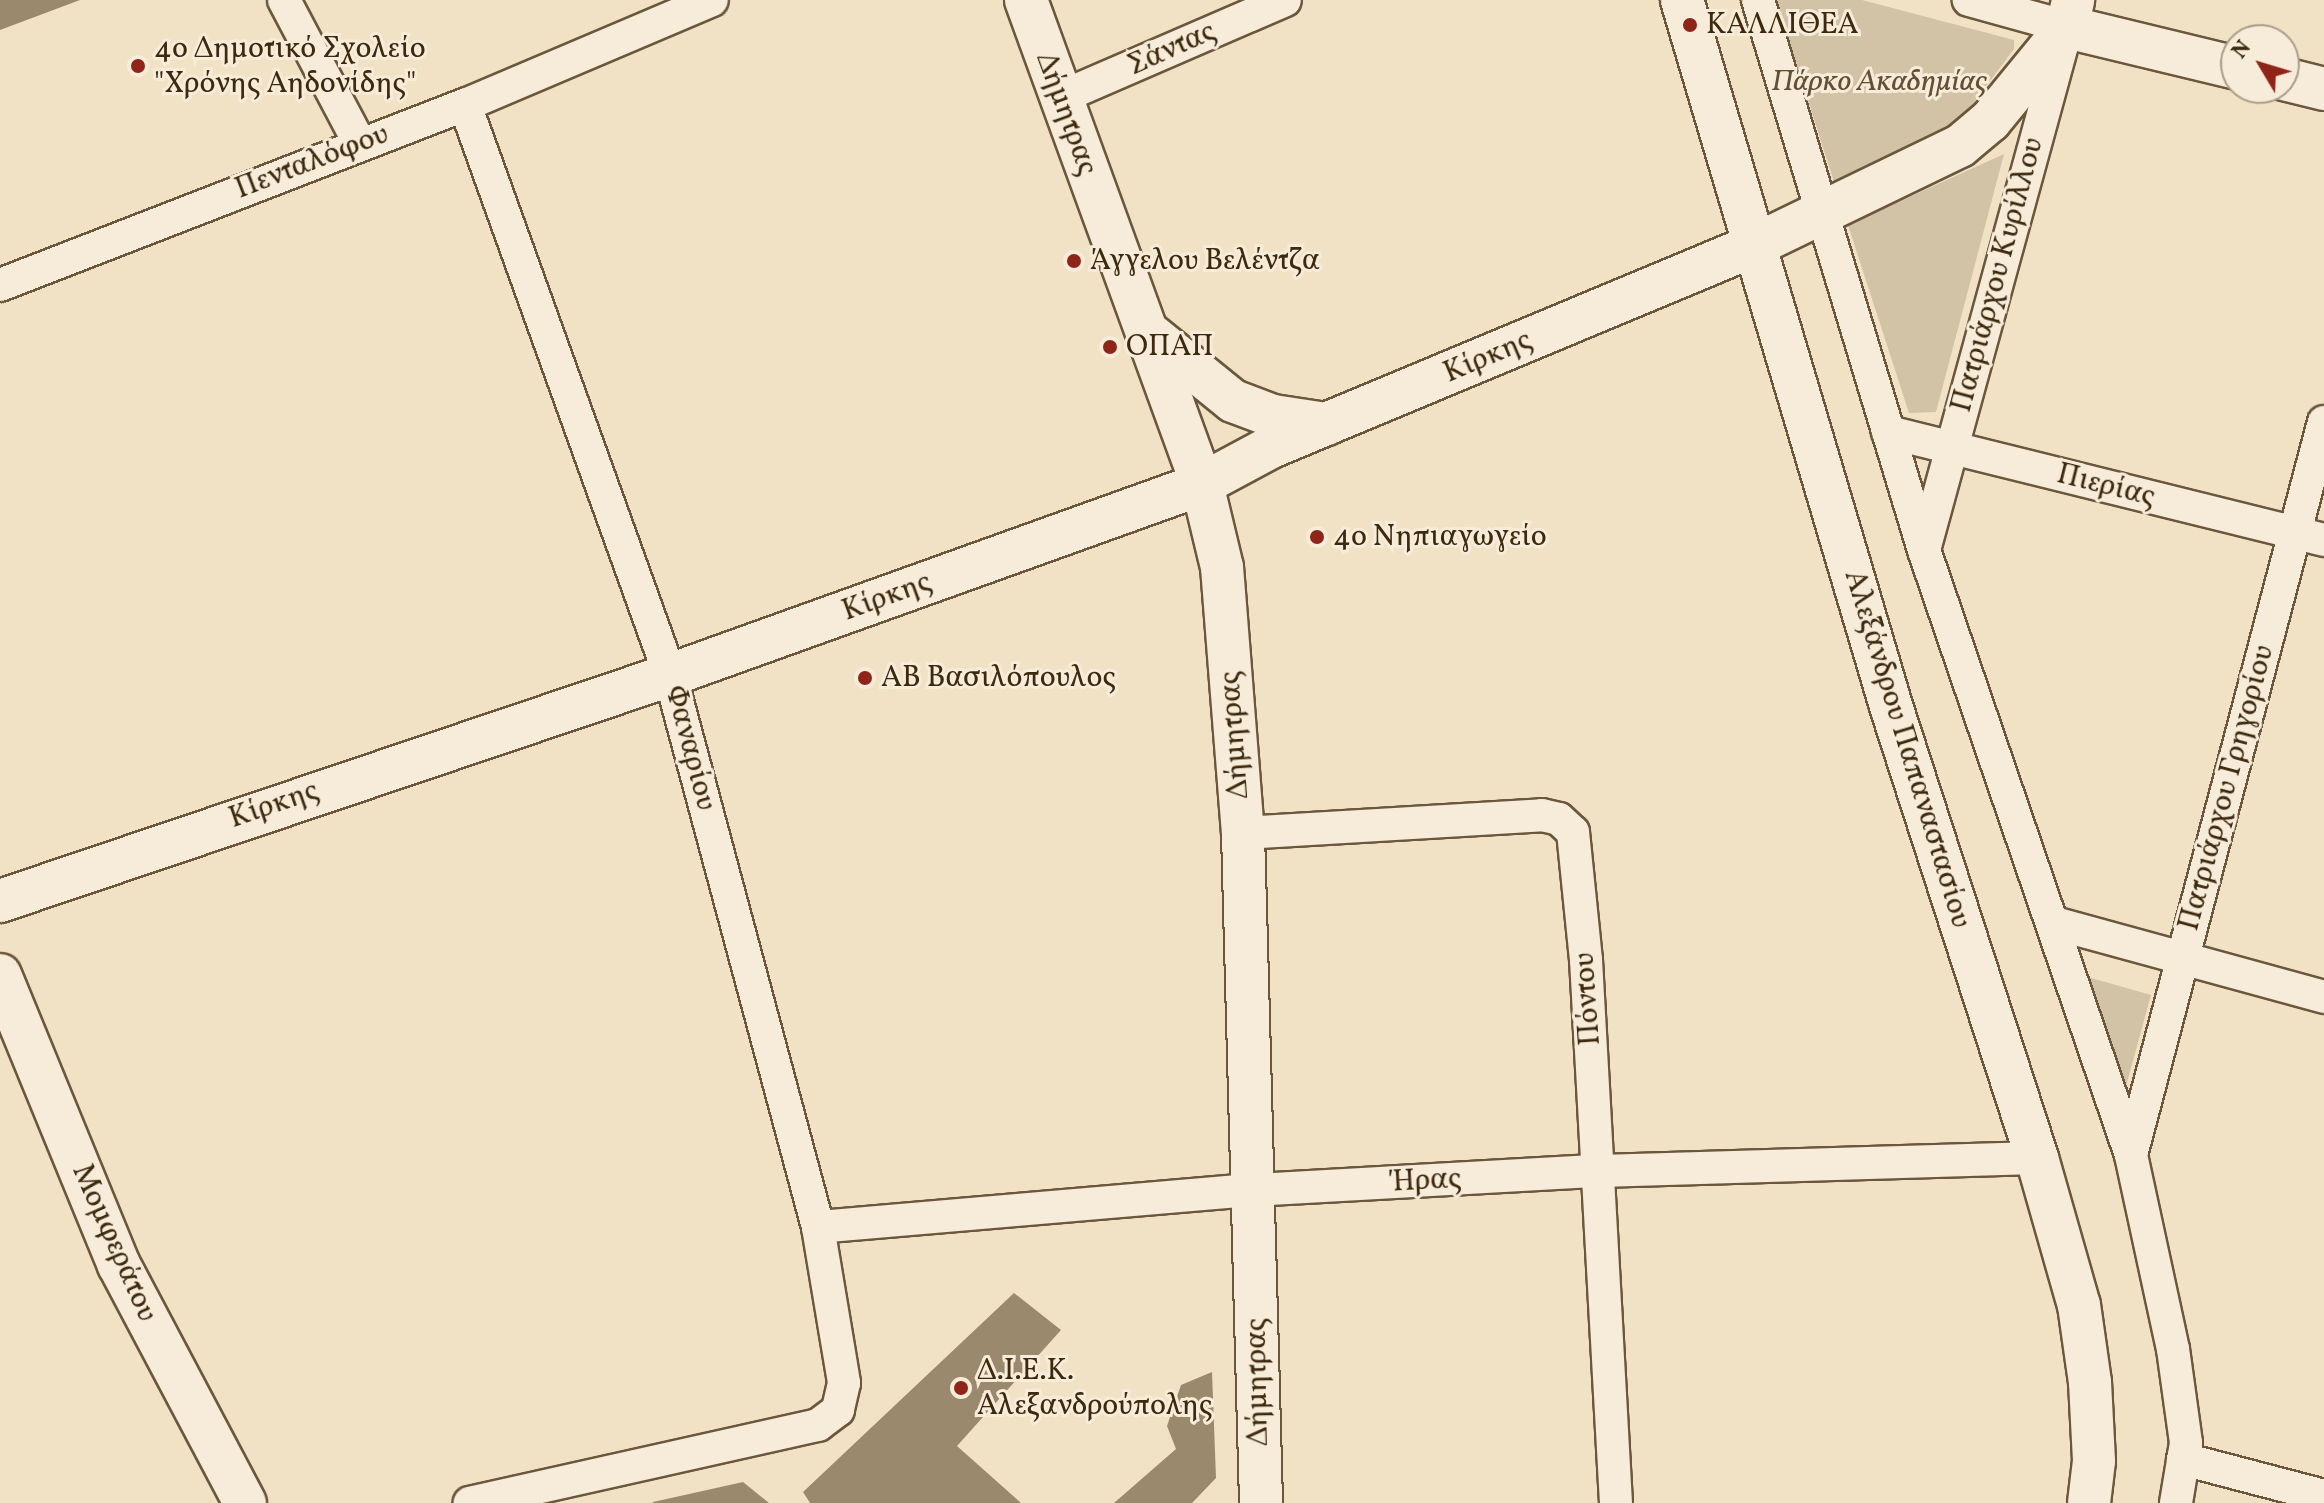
<!DOCTYPE html>
<html>
<head>
<meta charset="utf-8">
<style>
  body { margin:0 }
  #map { position:relative; width:2324px; height:1503px; overflow:hidden; background:#f1e1c5; font-family:Vollkorn,serif }
  div>[style] { position:absolute }
  .green>* { inset:0; background:#d2c2a6 }
  .building>* { inset:0; background:#9b896d }
  .roads { filter:drop-shadow(2px 0 #6a573c) drop-shadow(-2px 0 #6a573c) drop-shadow(0 2px #6a573c) drop-shadow(0 -2px #6a573c) }
  .minor>* { height:32px; margin:-16px; padding:0 16px; transform-origin:16px; border-radius:16px; background:#f6ecd9 }
  .tertiary>* { height:42px; margin:-21px; padding:0 21px; transform-origin:21px; border-radius:21px; background:#f6ecd9 }
  .dots>* { width:22px; height:22px; translate:-50% -50%; box-sizing:border-box; border:4px solid #f6ecd9; border-radius:50% }
  span { translate:-50% -50%; white-space:nowrap; text-align:center; line-height:1.15; -webkit-text-stroke:6px #f6ecd9; paint-order:stroke }
  .poi-label { font-size:30px; color:#3d290e }
  .left { translate:0 -50%; text-align:left }
  .street-label { font-size:30px; color:#3d290e }
  .park-label { font-size:30px; color:#624f34; font-style:italic }
  .north { position:absolute; left:2220px; top:24px; width:80px; height:80px; box-sizing:border-box; background:#f6ecd9; border:2px solid #ac9e88; border-radius:50%; rotate:308deg; font-size:22px; font-weight:700; line-height:32px; text-align:center; color:#3d290e }
  .north::after { content:''; display:block; margin:auto; width:28px; height:36px; background:#8f2418; clip-path:polygon(50% 0,100% 100%,50% 72%,0 100%) }
</style>
</head>
<body>
<div id="map">
  <div class="green">
    <i style="clip-path:polygon(1776px 0,1862px 0,2014px 40px,2014px 49px,1966px 113px,1945px 131px,1836px 188px)"></i>
    <i style="clip-path:polygon(2004px 154px,1936px 412px,1909px 413px,1848px 225px)"></i>
    <i style="clip-path:polygon(2070px 972px,2151px 995px,2123px 1097px)"></i>
  </div>
  <div class="building">
    <i style="clip-path:polygon(0 0,80px 0,0 30px)"></i>
    <i style="clip-path:polygon(1014px 1293px,1061px 1330px,957px 1446px,1021px 1503px,810px 1503px,803px 1492px)"></i>
    <i style="clip-path:polygon(1212px 1372px,1216px 1478px,1192px 1503px,1114px 1503px,1176px 1449px,1167px 1426px,1181px 1385px)"></i>
    <i style="clip-path:polygon(743px 1482px,769px 1503px,653px 1503px,653px 1502px)"></i>
  </div>
  <div class="roads">
    <div class="minor">
      <i style="left:284px;top:0;width:161px;rotate:62.2deg"></i>
      <i style="left:1758px;top:0;width:575px;rotate:73.21deg"></i>
      <i style="left:1924px;top:550px;width:639px;rotate:71.11deg"></i>
      <i style="left:2131px;top:1155px;width:198px;rotate:77.8deg"></i>
      <i style="left:2173px;top:1349px;width:95px;rotate:82.1deg"></i>
      <i style="left:2186px;top:1443px;width:61px;rotate:99.5deg"></i>
      <i style="left:1059px;top:98px;width:246px;rotate:-23.4deg"></i>
      <i style="left:465px;top:105px;width:606px;rotate:70.22deg"></i>
      <i style="left:670px;top:675px;width:571px;rotate:74.99deg"></i>
      <i style="left:818px;top:1227px;width:158px;rotate:80.5deg"></i>
      <i style="left:844px;top:1383px;width:28px;rotate:103deg"></i>
      <i style="left:838px;top:1410px;width:25px;rotate:143deg"></i>
      <i style="left:818px;top:1425px;width:357px;rotate:167.4deg"></i>
      <i style="left:0;top:285px;width:499px;rotate:-21.2deg"></i>
      <i style="left:465px;top:105px;width:268px;rotate:-23deg"></i>
      <i style="left:1888px;top:432px;width:449px;rotate:13.9deg"></i>
      <i style="left:1924px;top:550px;width:542px;rotate:-74.71deg"></i>
      <i style="left:2067px;top:27px;width:102px;rotate:-164.6deg"></i>
      <i style="left:1243px;top:833px;width:300px;rotate:-3.4deg"></i>
      <i style="left:1542px;top:815px;width:17px;rotate:13deg"></i>
      <i style="left:1559px;top:819px;width:19px;rotate:43deg"></i>
      <i style="left:1573px;top:832px;width:129px;rotate:84.2deg"></i>
      <i style="left:1586px;top:960px;width:544px;rotate:86.84deg"></i>
      <i style="left:2054px;top:923px;width:280px;rotate:15.3deg"></i>
      <i style="left:2131px;top:1155px;width:758px;rotate:-75.25deg"></i>
      <i style="left:818px;top:1227px;width:438px;rotate:-4.9deg"></i>
      <i style="left:1254px;top:1190px;width:346px;rotate:-3.2deg"></i>
      <i style="left:1599px;top:1171px;width:438px;rotate:-1.7deg"></i>
      <i style="left:2183px;top:1459px;width:146px;rotate:14.7deg"></i>
    </div>
    <div class="tertiary">
      <i style="left:1026px;top:0;width:515px;rotate:70.02deg"></i>
      <i style="left:1202px;top:484px;width:85px;rotate:76.5deg"></i>
      <i style="left:1222px;top:567px;width:267px;rotate:85.5deg"></i>
      <i style="left:1243px;top:833px;width:670px;rotate:88.46deg"></i>
      <i style="left:1682px;top:0;width:736px;rotate:73.51deg"></i>
      <i style="left:1891px;top:706px;width:475px;rotate:72.1deg"></i>
      <i style="left:2037px;top:1158px;width:153px;rotate:74.1deg"></i>
      <i style="left:2079px;top:1305px;width:78px;rotate:81.9deg"></i>
      <i style="left:2090px;top:1382px;width:79px;rotate:87.1deg"></i>
      <i style="left:2094px;top:1461px;width:42px;rotate:96.8deg"></i>
      <i style="left:2067px;top:27px;width:174px;rotate:13.6deg"></i>
      <i style="left:2284px;top:79px;width:41px;rotate:14deg"></i>
      <i style="left:1149px;top:333px;width:108px;rotate:39deg"></i>
      <i style="left:1233px;top:401px;width:43px;rotate:20.6deg"></i>
      <i style="left:1273px;top:416px;width:54px;rotate:8.6deg"></i>
      <i style="left:0;top:901px;width:707px;rotate:-18.64deg"></i>
      <i style="left:670px;top:675px;width:565px;rotate:-19.75deg"></i>
      <i style="left:1202px;top:484px;width:78px;rotate:-28.2deg"></i>
      <i style="left:1271px;top:447px;width:524px;rotate:-22.65deg"></i>
      <i style="left:1755px;top:245px;width:228px;rotate:-25.8deg"></i>
      <i style="left:1960px;top:146px;width:39px;rotate:-40deg"></i>
      <i style="left:1990px;top:121px;width:122px;rotate:-50.7deg"></i>
      <i style="left:2067px;top:27px;width:28px;rotate:-77deg"></i>
      <i style="left:0;top:975px;width:313px;rotate:67.7deg"></i>
      <i style="left:119px;top:1265px;width:269px;rotate:62.1deg"></i>
    </div>
  </div>
  <div class="dots">
    <i style="left:1690px;top:25px;background:#8f2418"></i>
    <i style="left:138px;top:66px;background:#8f2418"></i>
    <i style="left:1074px;top:261px;background:#8f2418"></i>
    <i style="left:1110px;top:347px;background:#8f2418"></i>
    <i style="left:1317px;top:537px;background:#8f2418"></i>
    <i style="left:865px;top:678px;background:#8f2418"></i>
    <i style="left:961px;top:1388px;background:#8f2418"></i>
  </div>
  <div class="poi-label">
    <span class="left" style="left:1706px;top:25px">ΚΑΛΛΙΘΕΑ</span>
    <span class="left" style="left:154px;top:66px">4ο Δημοτικό Σχολείο<br>"Χρόνης Αηδονίδης"</span>
    <span class="left" style="left:1090px;top:261px">Άγγελου Βελέντζα</span>
    <span class="left" style="left:1126px;top:347px">ΟΠΑΠ</span>
    <span class="left" style="left:1333px;top:537px">4ο Νηπιαγωγείο</span>
    <span class="left" style="left:881px;top:678px">ΑΒ Βασιλόπουλος</span>
    <span class="left" style="left:977px;top:1388px">Δ.Ι.Ε.Κ.<br>Αλεξανδρούπολης</span>
  </div>
  <div class="street-label">
    <span style="left:1172px;top:49px;rotate:-24deg">Σάντας</span>
    <span style="left:1066px;top:114px;rotate:70deg">Δήμητρας</span>
    <span style="left:312px;top:162px;rotate:-21deg">Πενταλόφου</span>
    <span style="left:1998px;top:275px;rotate:-75deg">Πατριάρχου Κυρίλλου</span>
    <span style="left:1488px;top:357px;rotate:-23deg">Κίρκης</span>
    <span style="left:2106px;top:486px;rotate:14deg">Πιερίας</span>
    <span style="left:887px;top:597px;rotate:-20deg">Κίρκης</span>
    <span style="left:1235px;top:735px;rotate:-94deg">Δήμητρας</span>
    <span style="left:690px;top:748px;rotate:75deg">Φαναρίου</span>
    <span style="left:1907px;top:749px;rotate:73deg">Αλεξάνδρου Παπαναστασίου</span>
    <span style="left:2227px;top:788px;rotate:-75deg">Πατριάρχου Γρηγορίου</span>
    <span style="left:274px;top:805px;rotate:-19deg">Κίρκης</span>
    <span style="left:1588px;top:999px;rotate:-94deg">Πόντου</span>
    <span style="left:1427px;top:1181px;rotate:-3deg">Ήρας</span>
    <span style="left:114px;top:1243px;rotate:66deg">Μομφεράτου</span>
    <span style="left:1258px;top:1382px;rotate:-91deg">Δήμητρας</span>
  </div>
  <div class="park-label">
    <span style="left:1879px;top:82px">Πάρκο Ακαδημίας</span>
  </div>
  <div class="north">N</div>
</div>
</body>
</html>
